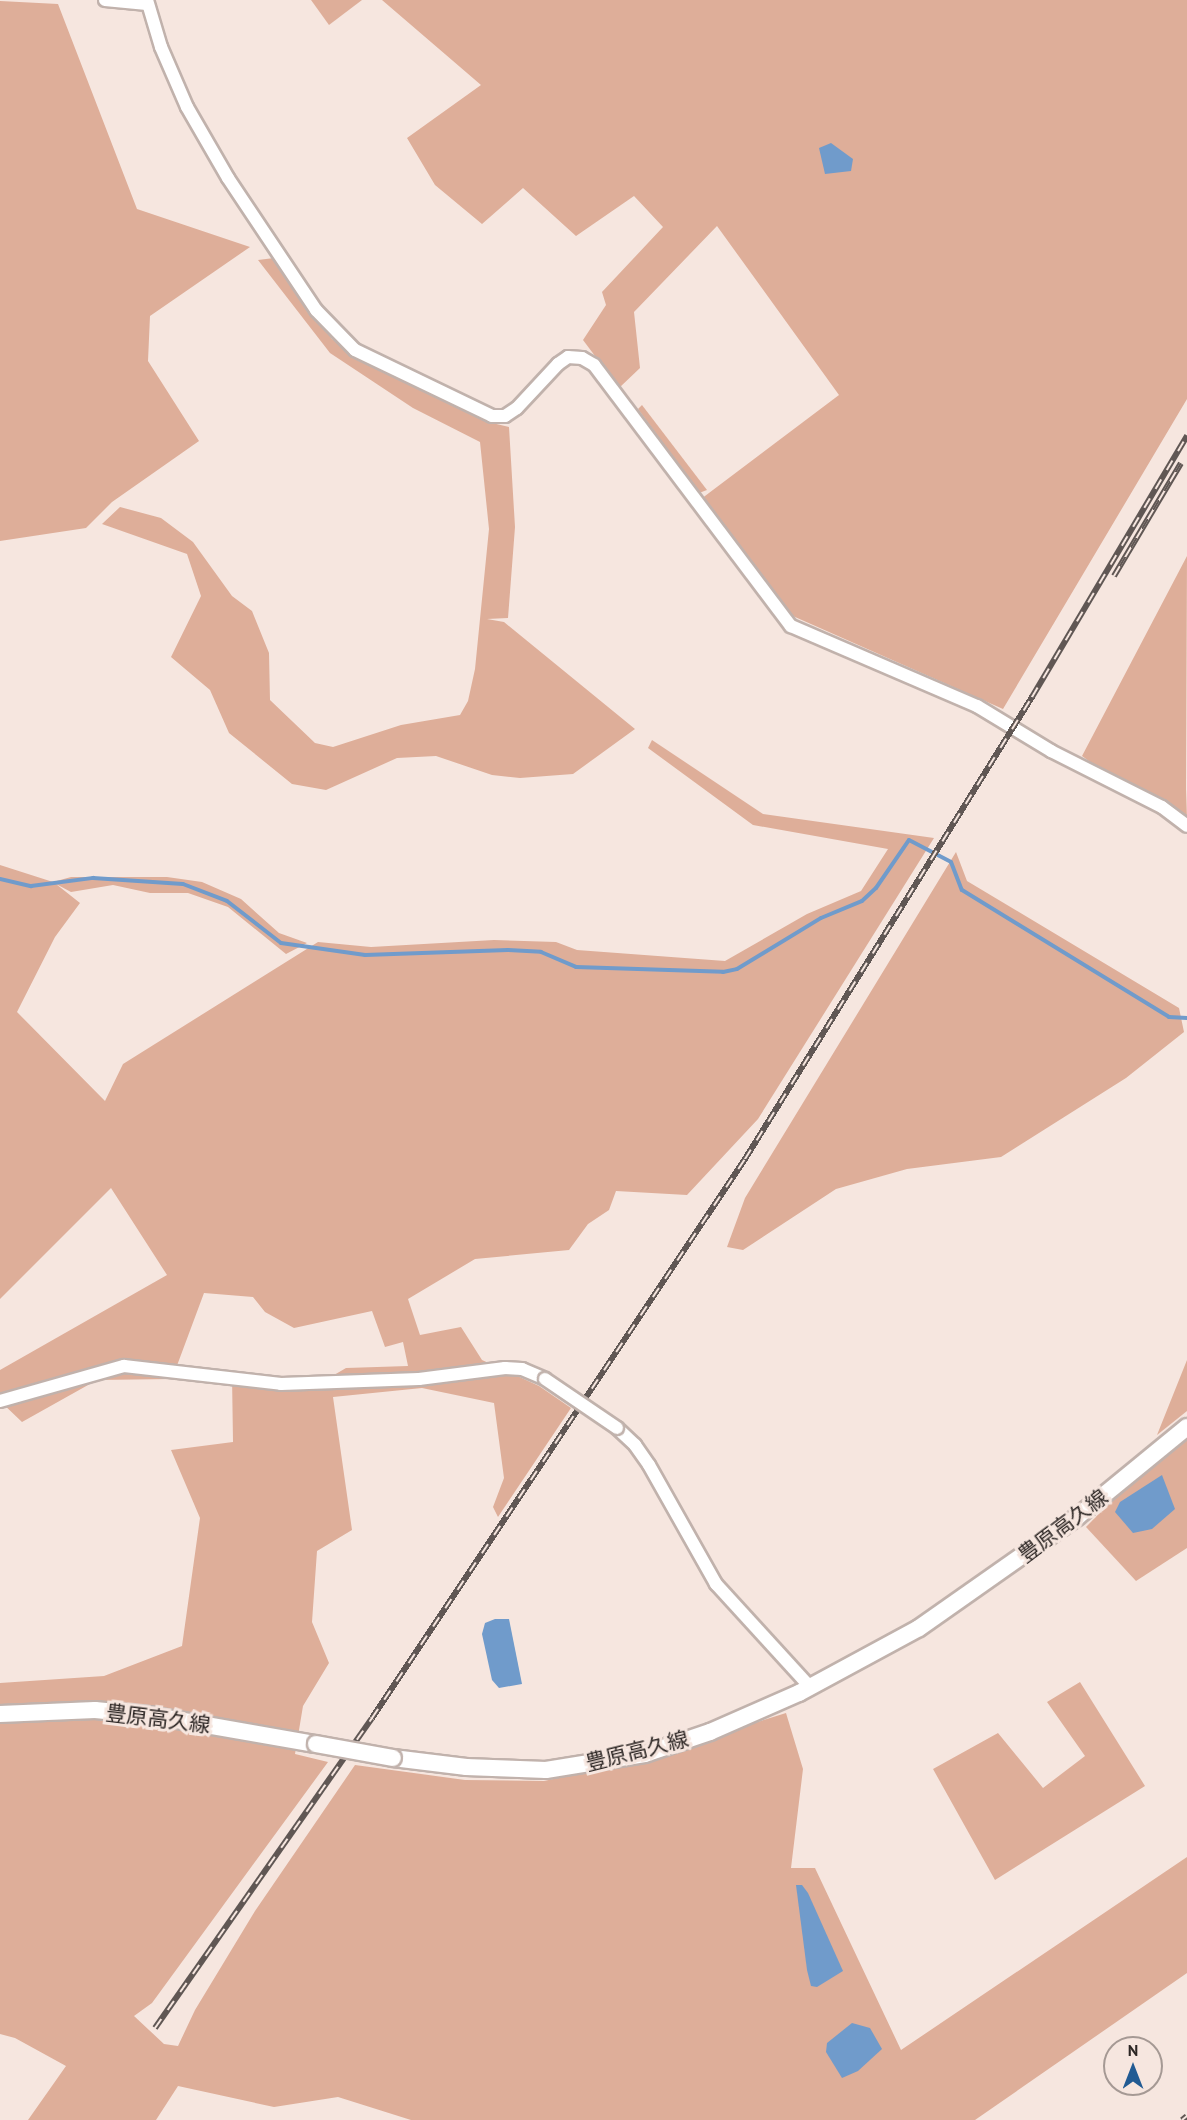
<!DOCTYPE html>
<html>
<head>
<meta charset="utf-8">
<style>
  body { margin:0 }
  #map { position:relative; width:1187px; height:2120px; overflow:hidden; background:#f6e6df; font-family:"PT Sans","Noto Sans JP",sans-serif }
  div>[style] { position:absolute }
  .green>* { inset:0; background:#deae99 }
  .water>* { inset:0; background:#709bcb }
  .stream>* { height:4px; margin:-2px; padding:0 2px; transform-origin:2px; border-radius:2px; background:#709bcb }
  .roads { filter:drop-shadow(2px 0 #c1b2ac) drop-shadow(-2px 0 #c1b2ac) drop-shadow(0 2px #c1b2ac) drop-shadow(0 -2px #c1b2ac) }
  .minor>* { height:12px; margin:-6px; padding:0 6px; transform-origin:6px; border-radius:6px; background:#fff }
  .secondary>* { height:16px; margin:-8px; padding:0 8px; transform-origin:8px; border-radius:8px; background:#fff }
  .rail>* { height:6px; margin-top:-3px; transform-origin:0; background:repeating-linear-gradient(90deg,#f6e6df 0 11px,#605754 0 22px); box-sizing:border-box; border-block:2px solid #605754 }
  .bridges { filter:drop-shadow(2px 0 #c1b2ac) drop-shadow(-2px 0 #c1b2ac) drop-shadow(0 2px #c1b2ac) drop-shadow(0 -2px #c1b2ac) }
  .minor-bridge>* { height:12px; margin:-6px; padding:0 6px; transform-origin:6px; border-radius:6px; background:#fff }
  .secondary-bridge>* { height:16px; margin:-8px; padding:0 8px; transform-origin:8px; border-radius:8px; background:#fff }
  span { translate:-50% -50%; white-space:nowrap; text-align:center; line-height:1.15; -webkit-text-stroke:6px #f6e6df; paint-order:stroke }
  .street-label { font-size:21px; color:#2c2624 }
  .north { position:absolute; left:1103px; top:2036px; width:60px; height:60px; box-sizing:border-box; background:#f6e6df; border:2px solid #a59994; border-radius:50%; rotate:0deg; font-size:16px; font-weight:700; line-height:24px; text-align:center; color:#2c2624 }
  .north::after { content:''; display:block; margin:auto; width:21px; height:27px; background:#225b93; clip-path:polygon(50% 0,100% 100%,50% 72%,0 100%) }
</style>
</head>
<body>
<div id="map">
  <div class="green">
    <i style="clip-path:polygon(311px 0,362px 0,329px 25px)"></i>
    <i style="clip-path:polygon(382px 0,1187px 0,1187px 399px,1003px 709px,786px 613px,701px 499px,839px 395px,717px 226px,634px 312px,640px 368px,619px 388px,583px 340px,606px 305px,602px 292px,663px 227px,634px 196px,576px 236px,523px 188px,482px 224px,435px 185px,407px 138px,481px 85px)"></i>
    <i style="clip-path:polygon(0 1px,58px 4px,137px 209px,250px 247px,150px 316px,148px 361px,199px 441px,112px 502px,86px 528px,0 541px)"></i>
    <i style="clip-path:polygon(274px 258px,332px 339px,488px 422px,509px 427px,515px 527px,508px 618px,487px 619px,504px 622px,635px 729px,573px 774px,520px 778px,492px 775px,436px 756px,397px 758px,326px 790px,292px 784px,229px 733px,210px 690px,171px 657px,201px 596px,187px 554px,102px 524px,120px 507px,161px 518px,193px 542px,232px 596px,252px 611px,269px 653px,270px 700px,315px 743px,333px 747px,401px 725px,460px 715px,468px 701px,475px 669px,489px 529px,480px 442px,413px 408px,330px 353px,258px 260px)"></i>
    <i style="clip-path:polygon(642px 405px,707px 490px,699px 493px,638px 409px)"></i>
    <i style="clip-path:polygon(1187px 556px,1186px 789px,1187px 820px,1165px 817px,1082px 756px)"></i>
    <i style="clip-path:polygon(652px 740px,763px 814px,934px 838px,758px 1119px,687px 1195px,616px 1191px,609px 1210px,588px 1224px,569px 1250px,475px 1259px,408px 1299px,420px 1335px,461px 1327px,482px 1360px,539px 1386px,571px 1408px,498px 1517px,493px 1507px,504px 1478px,494px 1403px,422px 1388px,333px 1397px,352px 1530px,317px 1551px,312px 1622px,329px 1663px,303px 1706px,295px 1754px,328px 1762px,152px 2003px,134px 2016px,164px 2044px,178px 2046px,195px 2010px,255px 1911px,355px 1765px,465px 1780px,544px 1781px,627px 1763px,786px 1713px,803px 1769px,791px 1868px,815px 1868px,901px 2050px,1187px 1857px,1187px 1973px,975px 2120px,411px 2120px,338px 2097px,274px 2107px,178px 2086px,156px 2120px,28px 2120px,66px 2066px,15px 2038px,0 2034px,0 1683px,104px 1676px,182px 1646px,200px 1518px,171px 1450px,233px 1442px,232px 1376px,282px 1382px,329px 1378px,346px 1368px,408px 1366px,403px 1342px,385px 1347px,372px 1311px,294px 1328px,265px 1312px,253px 1297px,204px 1293px,172px 1379px,97px 1380px,22px 1422px,0 1401px,0 1370px,167px 1275px,111px 1188px,0 1299px,0 865px,53px 882px,71px 877px,167px 877px,202px 882px,241px 899px,279px 933px,307px 943px,286px 954px,228px 907px,188px 893px,150px 893px,113px 885px,71px 892px,56px 884px,80px 903px,55px 937px,17px 1012px,105px 1101px,123px 1064px,318px 942px,371px 947px,494px 940px,556px 942px,577px 950px,725px 961px,807px 914px,861px 891px,888px 849px,753px 825px,648px 748px)"></i>
    <i style="clip-path:polygon(956px 852px,967px 881px,1179px 1008px,1184px 1032px,1126px 1078px,1001px 1157px,907px 1169px,836px 1189px,743px 1250px,727px 1247px,745px 1198px)"></i>
    <i style="clip-path:polygon(1187px 1360px,1187px 1411px,1157px 1435px)"></i>
    <i style="clip-path:polygon(1187px 1438px,1187px 1548px,1136px 1581px,1086px 1527px,1126px 1486px)"></i>
    <i style="clip-path:polygon(1080px 1682px,1145px 1786px,995px 1880px,933px 1769px,998px 1733px,1043px 1788px,1085px 1756px,1047px 1702px)"></i>
  </div>
  <div class="water">
    <i style="clip-path:polygon(831px 143px,853px 159px,851px 171px,825px 174px,819px 148px)"></i>
    <i style="clip-path:polygon(1162px 1475px,1175px 1509px,1152px 1529px,1133px 1533px,1115px 1512px,1120px 1502px)"></i>
    <i style="clip-path:polygon(495px 1619px,509px 1619px,522px 1684px,499px 1688px,492px 1680px,482px 1634px,485px 1623px)"></i>
    <i style="clip-path:polygon(796px 1885px,802px 1885px,808px 1893px,843px 1971px,817px 1987px,811px 1986px,807px 1970px)"></i>
    <i style="clip-path:polygon(852px 2023px,870px 2028px,882px 2049px,858px 2071px,842px 2078px,826px 2052px,827px 2043px)"></i>
  </div>
  <div class="stream">
    <i style="left:0;top:879px;width:32px;rotate:13deg"></i>
    <i style="left:31px;top:886px;width:63px;rotate:-7.4deg"></i>
    <i style="left:93px;top:878px;width:90px;rotate:3.8deg"></i>
    <i style="left:183px;top:884px;width:47px;rotate:21.1deg"></i>
    <i style="left:227px;top:901px;width:68px;rotate:37.9deg"></i>
    <i style="left:281px;top:943px;width:85px;rotate:8.1deg"></i>
    <i style="left:365px;top:955px;width:143px;rotate:-2deg"></i>
    <i style="left:508px;top:950px;width:33px;rotate:3deg"></i>
    <i style="left:541px;top:952px;width:38px;rotate:23deg"></i>
    <i style="left:576px;top:967px;width:147px;rotate:1.9deg"></i>
    <i style="left:723px;top:972px;width:14px;rotate:-12deg"></i>
    <i style="left:737px;top:969px;width:98px;rotate:-31.3deg"></i>
    <i style="left:821px;top:918px;width:44px;rotate:-22.5deg"></i>
    <i style="left:862px;top:901px;width:19px;rotate:-43deg"></i>
    <i style="left:876px;top:888px;width:58px;rotate:-55.5deg"></i>
    <i style="left:909px;top:840px;width:47px;rotate:27.6deg"></i>
    <i style="left:951px;top:862px;width:30px;rotate:69deg"></i>
    <i style="left:962px;top:890px;width:243px;rotate:31.5deg"></i>
    <i style="left:1169px;top:1017px;width:18px;rotate:3deg"></i>
  </div>
  <div class="roads">
    <div class="minor">
      <i style="left:105px;top:0;width:42px;rotate:5.4deg"></i>
      <i style="left:147px;top:0;width:49px;rotate:73.4deg"></i>
      <i style="left:161px;top:47px;width:65px;rotate:66.6deg"></i>
      <i style="left:187px;top:107px;width:82px;rotate:60deg"></i>
      <i style="left:228px;top:178px;width:159px;rotate:56.3deg"></i>
      <i style="left:316px;top:310px;width:56px;rotate:45.7deg"></i>
      <i style="left:355px;top:350px;width:152px;rotate:25.7deg"></i>
      <i style="left:492px;top:416px;width:13px"></i>
      <i style="left:505px;top:416px;width:14px;rotate:-34deg"></i>
      <i style="left:517px;top:408px;width:60px;rotate:-47deg"></i>
      <i style="left:558px;top:364px;width:12px;rotate:-35deg"></i>
      <i style="left:568px;top:357px;width:14px;rotate:4deg"></i>
      <i style="left:582px;top:358px;width:14px;rotate:30deg"></i>
      <i style="left:594px;top:365px;width:327px;rotate:53deg"></i>
      <i style="left:791px;top:626px;width:202px;rotate:23.3deg"></i>
      <i style="left:977px;top:706px;width:87px;rotate:31.3deg"></i>
      <i style="left:1051px;top:751px;width:124px;rotate:26.8deg"></i>
      <i style="left:1162px;top:807px;width:31px;rotate:37deg"></i>
      <i style="left:0;top:1401px;width:129px;rotate:-15.8deg"></i>
      <i style="left:124px;top:1366px;width:158px;rotate:6.5deg"></i>
      <i style="left:281px;top:1384px;width:138px;rotate:-2.1deg"></i>
      <i style="left:419px;top:1379px;width:87px;rotate:-7.3deg"></i>
      <i style="left:505px;top:1368px;width:17px;rotate:3deg"></i>
      <i style="left:522px;top:1369px;width:25px;rotate:23deg"></i>
      <i style="left:617px;top:1428px;width:25px;rotate:43deg"></i>
      <i style="left:635px;top:1445px;width:24px;rotate:55deg"></i>
      <i style="left:649px;top:1465px;width:137px;rotate:60.6deg"></i>
      <i style="left:716px;top:1584px;width:139px;rotate:47.6deg"></i>
    </div>
    <div class="secondary">
      <i style="left:0;top:1714px;width:95px;rotate:-2.4deg"></i>
      <i style="left:95px;top:1710px;width:54px;rotate:5.3deg"></i>
      <i style="left:149px;top:1715px;width:169px;rotate:9.9deg"></i>
      <i style="left:393px;top:1758px;width:74px;rotate:7deg"></i>
      <i style="left:466px;top:1767px;width:80px;rotate:2.1deg"></i>
      <i style="left:546px;top:1770px;width:100px;rotate:-9.2deg"></i>
      <i style="left:645px;top:1754px;width:69px;rotate:-18.7deg"></i>
      <i style="left:710px;top:1732px;width:97px;rotate:-23.7deg"></i>
      <i style="left:799px;top:1693px;width:136px;rotate:-28.4deg"></i>
      <i style="left:919px;top:1628px;width:193px;rotate:-35.1deg"></i>
      <i style="left:1077px;top:1517px;width:142px;rotate:-39.3deg"></i>
    </div>
  </div>
  <div class="rail">
    <i style="left:1114px;top:576px;width:131px;rotate:-59.3deg"></i>
    <i style="left:155px;top:2028px;width:378px;rotate:-55deg"></i>
    <i style="left:372px;top:1718px;width:672px;rotate:-56.29deg"></i>
    <i style="left:745px;top:1159px;width:544px;rotate:-58.15deg"></i>
    <i style="left:1032px;top:697px;width:304px;rotate:-59.3deg"></i>
    <i style="left:1182px;top:2120px;width:6px;rotate:-39deg"></i>
  </div>
  <div class="bridges">
    <div class="minor-bridge">
      <i style="left:545px;top:1379px;width:87px;rotate:34.2deg"></i>
    </div>
    <div class="secondary-bridge">
      <i style="left:316px;top:1744px;width:78px;rotate:10.3deg"></i>
    </div>
  </div>
  <div class="street-label">
    <span style="left:1063px;top:1526px;rotate:-37deg">豊原高久線</span>
    <span style="left:158px;top:1719px;rotate:7deg">豊原高久線</span>
    <span style="left:637px;top:1751px;rotate:-14deg">豊原高久線</span>
  </div>
  <div class="north">N</div>
</div>
</body>
</html>
